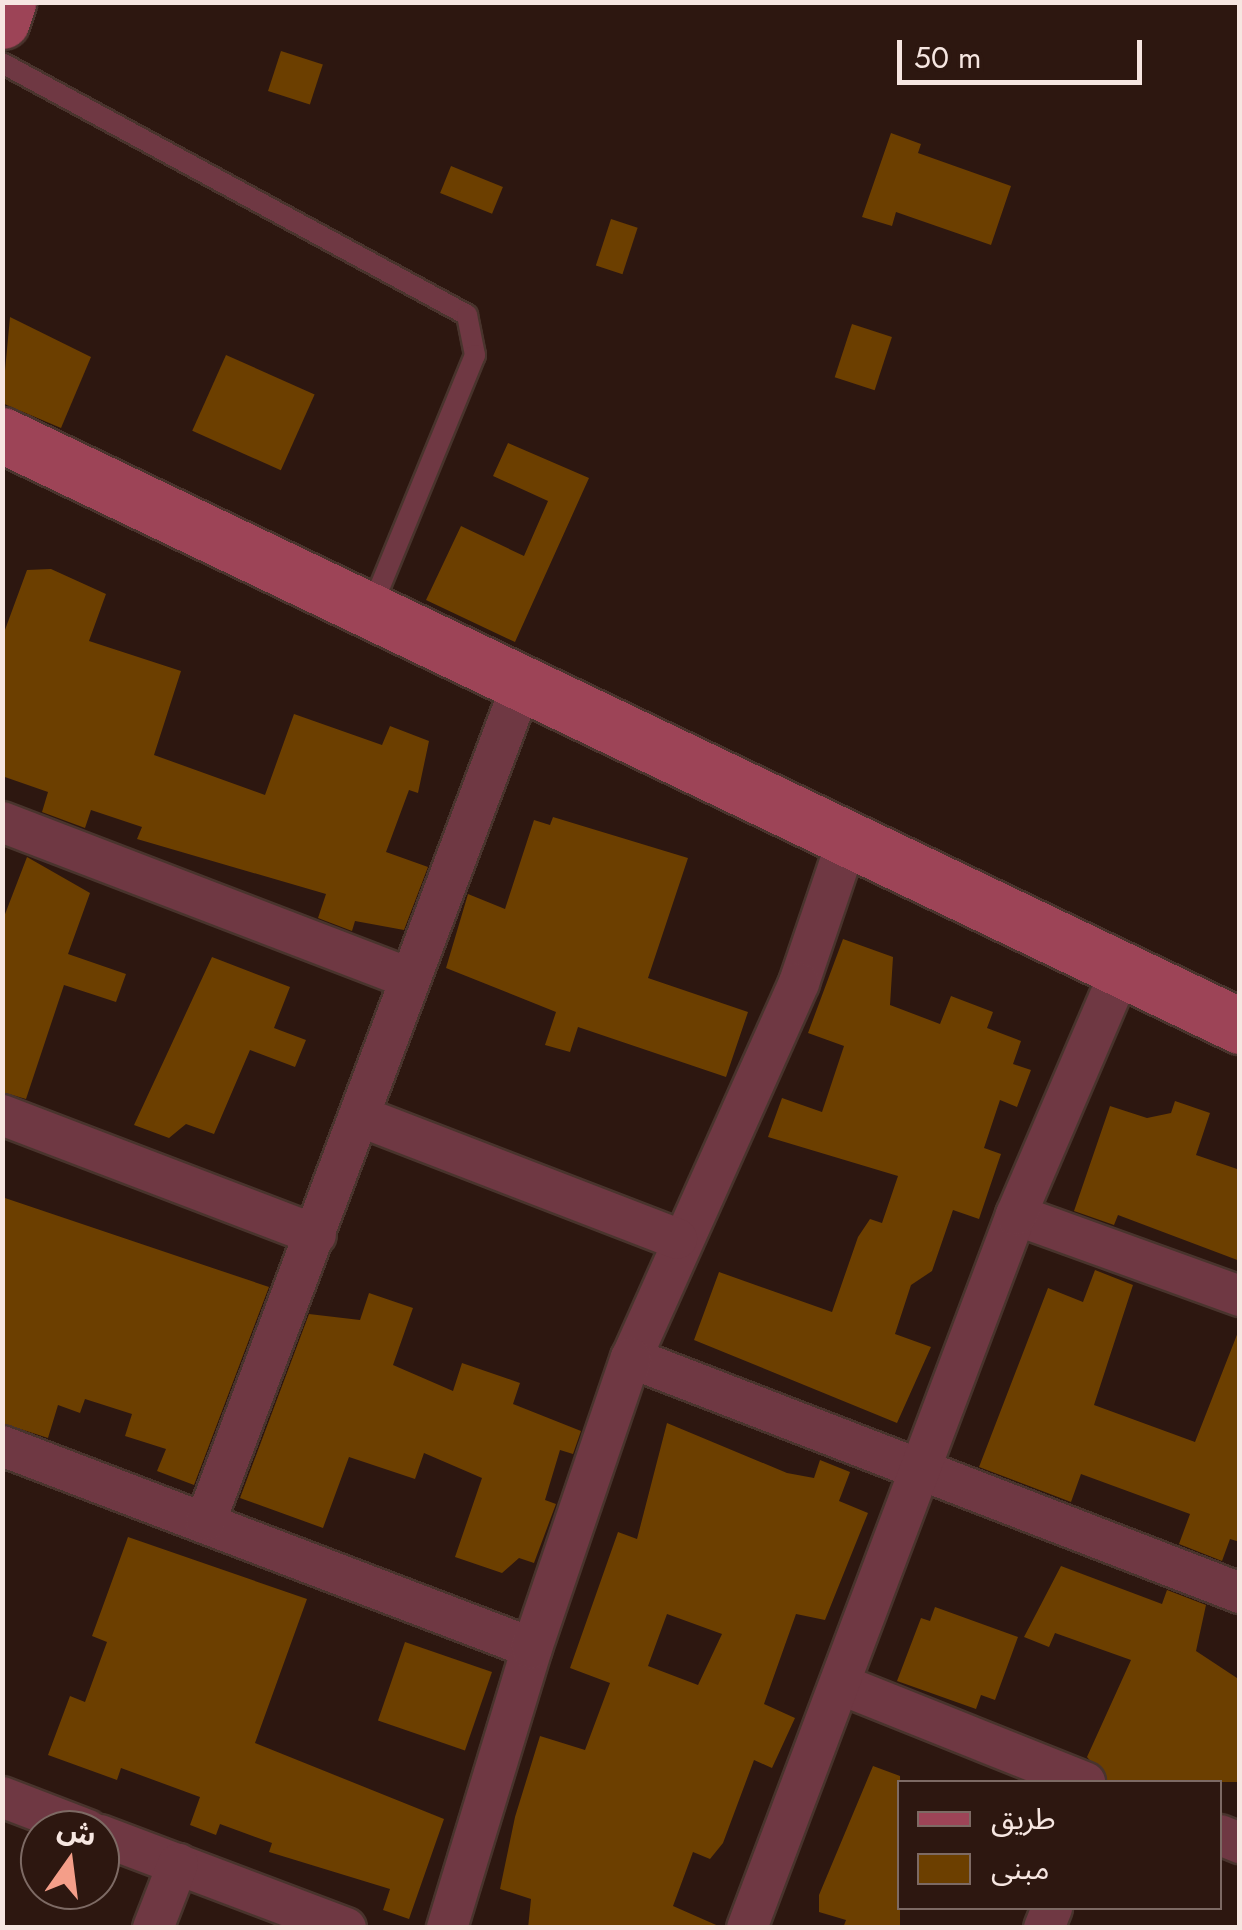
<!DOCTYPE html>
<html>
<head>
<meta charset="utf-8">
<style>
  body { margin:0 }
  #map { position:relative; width:1242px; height:1930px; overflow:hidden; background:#2d1710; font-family:Jost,"Noto Sans Arabic",sans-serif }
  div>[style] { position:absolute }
  .building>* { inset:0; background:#6c3f00; transform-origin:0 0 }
  .roads { filter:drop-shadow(2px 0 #49342d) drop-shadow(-2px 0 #49342d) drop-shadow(0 2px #49342d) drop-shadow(0 -2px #49342d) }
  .lane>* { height:20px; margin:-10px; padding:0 10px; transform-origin:10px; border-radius:10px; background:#6f3843 }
  .street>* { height:40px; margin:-20px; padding:0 20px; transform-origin:20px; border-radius:20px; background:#6f3843 }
  .secondary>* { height:55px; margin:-27.5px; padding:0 27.5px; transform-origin:27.5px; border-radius:27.5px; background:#9d4457 }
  span { translate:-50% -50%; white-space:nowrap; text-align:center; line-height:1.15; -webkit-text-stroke:8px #2d1710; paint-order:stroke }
  .frame { position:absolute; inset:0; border:5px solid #f6e6e1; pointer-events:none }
  .legend { position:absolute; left:897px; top:1780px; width:325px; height:130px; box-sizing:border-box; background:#2d1710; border:2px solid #7d6a64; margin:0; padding:12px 18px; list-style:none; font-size:30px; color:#f6e6e1 }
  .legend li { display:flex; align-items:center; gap:20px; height:50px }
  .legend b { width:50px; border:2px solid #7d6a64 }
  .north { position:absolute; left:20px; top:1810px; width:100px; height:100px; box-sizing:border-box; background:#2d1710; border:2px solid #7d6a64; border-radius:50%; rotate:14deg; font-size:28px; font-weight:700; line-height:40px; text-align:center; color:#f6e6e1 }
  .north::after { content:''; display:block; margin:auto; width:35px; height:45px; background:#f49e89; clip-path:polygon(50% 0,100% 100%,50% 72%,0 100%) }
  .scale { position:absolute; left:897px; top:40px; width:245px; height:45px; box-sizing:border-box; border:5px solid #f6e6e1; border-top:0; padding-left:12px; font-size:30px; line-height:35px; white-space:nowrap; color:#f6e6e1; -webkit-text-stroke:8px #2d1710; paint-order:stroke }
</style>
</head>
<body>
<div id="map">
  <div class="building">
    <i style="left:281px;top:51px;width:44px;height:42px;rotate:18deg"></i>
    <i style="clip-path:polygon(891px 133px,921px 144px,918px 153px,1011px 186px,991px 245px,896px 212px,892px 226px,862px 217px)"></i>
    <i style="left:451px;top:166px;width:56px;height:29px;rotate:22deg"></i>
    <i style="left:611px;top:219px;width:28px;height:49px;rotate:18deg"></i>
    <i style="clip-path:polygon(10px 317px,91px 357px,61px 428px,2px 403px)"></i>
    <i style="left:852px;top:324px;width:42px;height:56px;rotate:18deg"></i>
    <i style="left:226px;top:355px;width:97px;height:83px;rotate:24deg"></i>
    <i style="clip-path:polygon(508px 443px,589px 478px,515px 642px,426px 600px,461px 526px,524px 556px,548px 501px,493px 476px)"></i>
    <i style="clip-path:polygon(51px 569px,106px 594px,89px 641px,181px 671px,154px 755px,265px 795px,294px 714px,382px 745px,390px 726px,429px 741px,418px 793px,409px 790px,386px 852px,428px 867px,404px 930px,355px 921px,352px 931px,318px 918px,326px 894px,137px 839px,142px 827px,91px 810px,85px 828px,42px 812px,48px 792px,2px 776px,2px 638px,27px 570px)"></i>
    <i style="clip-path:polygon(553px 817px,688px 858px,648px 978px,748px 1012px,726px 1077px,578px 1027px,570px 1052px,545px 1045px,556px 1012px,446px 968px,468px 894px,505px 909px,534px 820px,550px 825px)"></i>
    <i style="clip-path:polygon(27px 857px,90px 893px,68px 954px,126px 974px,116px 1002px,64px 985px,26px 1099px,2px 1092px,2px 922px)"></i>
    <i style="clip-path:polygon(843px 939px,893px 957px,890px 1005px,940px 1024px,951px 996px,993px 1012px,987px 1028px,1021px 1041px,1013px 1064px,1031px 1070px,1017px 1107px,1000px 1100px,984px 1148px,1001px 1154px,979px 1219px,953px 1210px,932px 1271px,911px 1285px,895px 1334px,931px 1347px,897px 1423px,694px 1340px,719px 1272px,832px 1312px,858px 1237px,870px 1219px,882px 1223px,898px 1176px,768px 1137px,782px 1098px,822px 1112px,844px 1046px,808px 1033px)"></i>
    <i style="clip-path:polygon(212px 957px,290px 987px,274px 1028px,306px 1040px,295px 1067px,250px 1050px,214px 1134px,186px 1124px,169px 1138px,134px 1125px)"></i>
    <i style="clip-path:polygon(1175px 1101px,1210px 1113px,1196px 1155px,1240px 1170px,1240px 1261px,1118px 1215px,1114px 1225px,1074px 1211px,1110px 1106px,1147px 1118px,1171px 1113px)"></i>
    <i style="clip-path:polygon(2px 1197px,269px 1287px,194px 1485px,157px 1471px,166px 1449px,125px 1436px,132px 1414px,85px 1399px,80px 1413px,58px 1405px,48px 1438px,2px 1423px)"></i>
    <i style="clip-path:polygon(1095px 1270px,1133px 1285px,1094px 1405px,1195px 1442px,1240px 1327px,1240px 1542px,1230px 1539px,1222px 1561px,1179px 1544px,1190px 1514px,1081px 1474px,1071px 1502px,979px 1467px,1048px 1288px,1083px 1302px)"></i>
    <i style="clip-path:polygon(369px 1293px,413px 1308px,393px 1365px,453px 1391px,462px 1363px,520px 1383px,513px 1404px,581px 1431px,573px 1454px,560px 1450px,545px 1500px,556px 1504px,534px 1563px,519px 1558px,502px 1573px,455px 1557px,482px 1478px,424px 1453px,415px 1479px,349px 1457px,323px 1528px,240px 1498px,309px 1314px,360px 1320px)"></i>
    <i style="clip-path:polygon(evenodd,667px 1423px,787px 1473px,814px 1478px,820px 1460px,850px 1472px,839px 1501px,868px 1513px,825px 1620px,796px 1614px,764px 1704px,795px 1718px,772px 1768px,754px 1760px,723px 1843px,710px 1859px,693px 1852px,673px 1906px,723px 1928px,528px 1928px,531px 1899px,500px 1889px,515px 1817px,540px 1736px,585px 1750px,610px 1683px,570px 1668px,618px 1532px,637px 1539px,667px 1423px,667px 1614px,722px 1634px,698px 1685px,648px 1666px,667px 1614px)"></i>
    <i style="clip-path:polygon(128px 1537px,307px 1599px,255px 1743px,444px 1819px,409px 1919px,383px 1910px,390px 1889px,269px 1852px,272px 1843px,220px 1824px,216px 1835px,190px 1825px,200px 1797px,121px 1768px,117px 1780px,48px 1755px,70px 1696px,85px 1702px,107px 1642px,92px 1636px)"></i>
    <i style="clip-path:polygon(1061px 1566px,1162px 1604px,1167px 1590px,1206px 1605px,1196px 1651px,1240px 1680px,1240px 1782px,1108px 1782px,1087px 1757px,1131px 1660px,1055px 1633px,1049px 1647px,1024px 1637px)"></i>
    <i style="clip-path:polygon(935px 1607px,1018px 1637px,995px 1700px,981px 1695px,976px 1709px,897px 1681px,921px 1618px,930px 1621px)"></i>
    <i style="left:405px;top:1642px;width:92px;height:83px;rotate:19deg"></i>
    <i style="clip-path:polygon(873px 1766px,900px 1776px,900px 1928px,843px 1928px,846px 1920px,819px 1912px,819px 1895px)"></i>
  </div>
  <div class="roads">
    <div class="lane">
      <i style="left:2px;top:63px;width:529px;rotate:28.45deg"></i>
      <i style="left:467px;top:315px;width:41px;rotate:78.7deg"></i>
      <i style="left:475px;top:355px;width:274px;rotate:112.3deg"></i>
    </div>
    <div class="street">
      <i style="left:2px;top:822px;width:437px;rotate:21deg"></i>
      <i style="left:847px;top:841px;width:150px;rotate:108.7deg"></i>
      <i style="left:799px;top:983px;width:411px;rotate:114.1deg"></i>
      <i style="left:631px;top:1358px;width:653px;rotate:21.1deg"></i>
      <i style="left:2px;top:1115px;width:336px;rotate:20.9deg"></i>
      <i style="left:359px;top:1116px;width:341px;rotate:21.1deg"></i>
      <i style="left:1016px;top:1215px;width:238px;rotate:19.9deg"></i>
      <i style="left:2px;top:1446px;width:567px;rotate:20.86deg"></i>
      <i style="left:532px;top:1648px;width:293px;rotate:106.9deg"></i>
      <i style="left:206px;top:1520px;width:894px;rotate:-69.29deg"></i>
      <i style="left:532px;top:1648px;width:306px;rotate:-71.2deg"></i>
      <i style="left:842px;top:1685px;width:262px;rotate:21.8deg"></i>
      <i style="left:2px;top:1797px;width:92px;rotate:21deg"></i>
      <i style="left:100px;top:1835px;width:263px;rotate:20.7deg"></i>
      <i style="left:1220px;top:1835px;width:22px;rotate:22deg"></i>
      <i style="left:153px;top:1928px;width:69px;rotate:-68.7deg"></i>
      <i style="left:747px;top:1928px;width:762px;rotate:-69.33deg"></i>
      <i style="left:1016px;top:1215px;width:269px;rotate:-66.8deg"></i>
      <i style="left:1044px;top:1928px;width:22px;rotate:-68deg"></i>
    </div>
    <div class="secondary">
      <i style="left:2px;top:21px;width:20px;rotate:-72deg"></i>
      <i style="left:2px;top:435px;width:1372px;rotate:25.52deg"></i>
    </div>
  </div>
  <div class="frame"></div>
  <ul class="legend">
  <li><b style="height:12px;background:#9d4457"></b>طريق</li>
  <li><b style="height:28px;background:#6c3f00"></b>مبنى</li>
  </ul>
  <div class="north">ش</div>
  <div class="scale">50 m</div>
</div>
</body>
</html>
